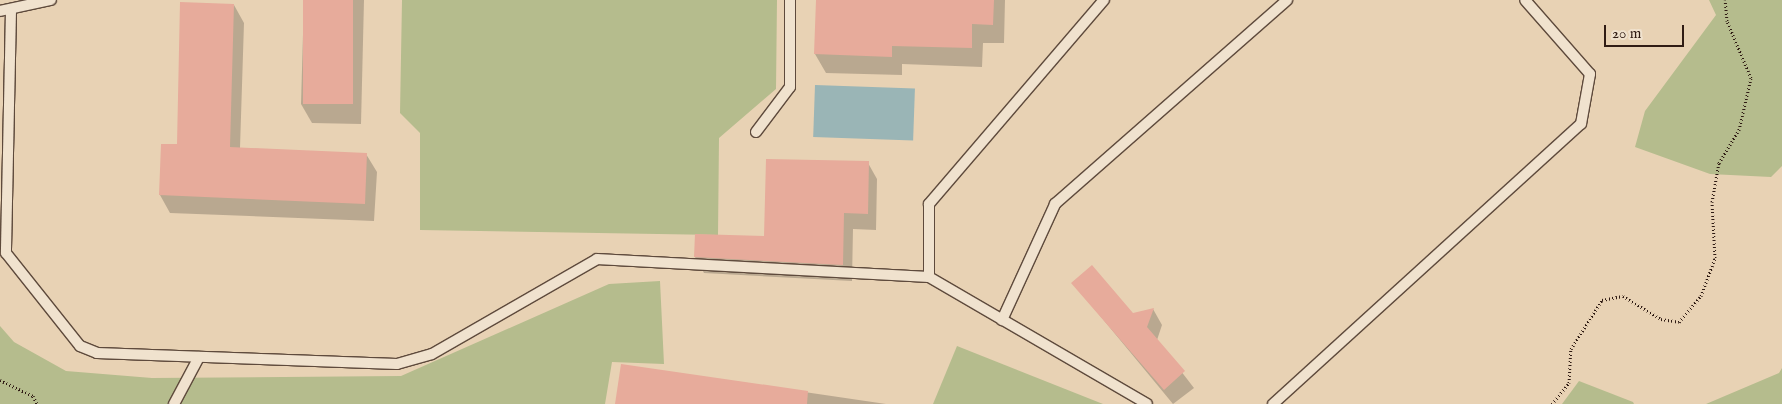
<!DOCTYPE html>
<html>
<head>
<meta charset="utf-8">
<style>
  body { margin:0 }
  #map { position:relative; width:1782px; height:404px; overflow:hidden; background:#e8d2b4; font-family:"IM FELL English",serif }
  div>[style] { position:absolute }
  .green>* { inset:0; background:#b5bc8d }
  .water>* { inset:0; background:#9ab5b6; transform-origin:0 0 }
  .shadow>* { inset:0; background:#0003 }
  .building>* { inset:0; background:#e7ab9b; transform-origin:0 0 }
  .path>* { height:3px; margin-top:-1.5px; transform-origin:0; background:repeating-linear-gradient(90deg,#301c14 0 1px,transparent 0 3.5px) }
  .roads { filter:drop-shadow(1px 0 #5e4a3c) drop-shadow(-1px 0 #5e4a3c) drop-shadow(0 1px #5e4a3c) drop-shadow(0 -1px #5e4a3c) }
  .service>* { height:10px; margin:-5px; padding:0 5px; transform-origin:5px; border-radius:5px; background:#f0e2ce }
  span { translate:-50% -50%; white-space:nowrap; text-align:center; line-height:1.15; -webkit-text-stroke:4px #f0e2ce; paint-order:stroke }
  .scale { position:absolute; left:1604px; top:25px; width:80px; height:22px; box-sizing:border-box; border:2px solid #301c14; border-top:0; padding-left:6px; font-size:15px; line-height:18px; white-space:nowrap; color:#301c14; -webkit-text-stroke:4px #f0e2ce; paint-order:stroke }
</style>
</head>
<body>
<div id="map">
  <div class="green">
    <i style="clip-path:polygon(402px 0,777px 0,776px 89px,719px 138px,718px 235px,420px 230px,420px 133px,400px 113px)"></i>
    <i style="clip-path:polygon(1709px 0,1782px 0,1782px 166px,1771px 177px,1710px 174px,1635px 147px,1645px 111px,1716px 15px)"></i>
    <i style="clip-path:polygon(660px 281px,664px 364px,612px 362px,605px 404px,0 404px,0 326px,14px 342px,66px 371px,152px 378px,401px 376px,609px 284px)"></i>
    <i style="clip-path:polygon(957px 346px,1103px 404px,933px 404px)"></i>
    <i style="clip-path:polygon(1782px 368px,1782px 404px,1706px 404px,1779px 373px)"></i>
    <i style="clip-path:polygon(1579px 381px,1633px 402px,1634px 404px,1562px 404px)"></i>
  </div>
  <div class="water">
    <i style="left:815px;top:85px;width:100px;height:52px;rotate:2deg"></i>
  </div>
  <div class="shadow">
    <i style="clip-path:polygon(304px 0,364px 0,361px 124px,312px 123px,301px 104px)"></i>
    <i style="clip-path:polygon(817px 0,1005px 0,1004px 43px,983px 43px,982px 67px,902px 64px,902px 75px,826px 73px,815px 54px)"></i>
    <i style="clip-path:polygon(234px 5px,244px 23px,240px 148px,366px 154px,377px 172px,374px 221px,170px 213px,160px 195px)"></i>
    <i style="clip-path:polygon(868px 163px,877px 179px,876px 230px,853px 229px,852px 281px,704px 273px,695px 257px,766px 237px)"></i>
    <i style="clip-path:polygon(1073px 283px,1133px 315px,1153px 309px,1162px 325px,1157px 340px,1194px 388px,1173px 404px)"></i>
    <i style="clip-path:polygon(622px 365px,886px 404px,616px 404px)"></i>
  </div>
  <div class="building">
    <i style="left:303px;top:0;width:50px;height:104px"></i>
    <i style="clip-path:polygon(816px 0,994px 0,993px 25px,972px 24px,972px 48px,892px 46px,892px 57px,814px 54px)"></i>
    <i style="clip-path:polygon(180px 2px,234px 4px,230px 147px,367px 153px,365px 204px,159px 195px,161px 144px,177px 144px)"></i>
    <i style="clip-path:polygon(766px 159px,869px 161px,868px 214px,844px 213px,843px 265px,694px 257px,695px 234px,764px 236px)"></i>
    <i style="clip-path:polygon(1092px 265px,1133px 313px,1154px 308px,1147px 327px,1185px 371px,1164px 390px,1071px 283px)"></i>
    <i style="clip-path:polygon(621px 364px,808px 391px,807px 404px,615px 404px)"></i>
  </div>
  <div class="path">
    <i style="left:0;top:380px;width:37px;rotate:26deg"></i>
    <i style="left:33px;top:396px;width:9px;rotate:63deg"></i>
    <i style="left:1552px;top:404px;width:27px;rotate:-51deg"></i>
    <i style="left:1569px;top:383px;width:34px;rotate:-87deg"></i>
    <i style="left:1571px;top:349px;width:58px;rotate:-57.7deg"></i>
    <i style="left:1602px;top:300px;width:21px;rotate:-11deg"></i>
    <i style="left:1623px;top:296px;width:44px;rotate:31.2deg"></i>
    <i style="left:1661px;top:319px;width:18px;rotate:9deg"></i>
    <i style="left:1679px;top:322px;width:34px;rotate:-50deg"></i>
    <i style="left:1701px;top:296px;width:40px;rotate:-69.8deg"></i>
    <i style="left:1715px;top:258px;width:56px;rotate:-93.1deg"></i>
    <i style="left:1712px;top:202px;width:40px;rotate:-80deg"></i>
    <i style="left:1719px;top:163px;width:39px;rotate:-59deg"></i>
    <i style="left:1739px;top:130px;width:53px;rotate:-77deg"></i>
    <i style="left:1751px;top:78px;width:62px;rotate:-112.8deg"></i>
    <i style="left:1727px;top:21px;width:21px;rotate:-95deg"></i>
  </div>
  <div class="roads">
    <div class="service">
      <i style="left:11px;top:10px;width:243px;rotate:91.2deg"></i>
      <i style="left:6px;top:253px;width:119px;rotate:51.5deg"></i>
      <i style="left:80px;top:346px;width:18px;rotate:22deg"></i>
      <i style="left:97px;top:353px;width:300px;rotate:2.1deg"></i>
      <i style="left:397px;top:364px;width:36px;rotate:-16deg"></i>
      <i style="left:432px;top:354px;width:190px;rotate:-29.9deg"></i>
      <i style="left:597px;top:259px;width:332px;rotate:3.1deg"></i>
      <i style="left:929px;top:277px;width:252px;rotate:30.2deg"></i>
      <i style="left:0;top:11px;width:52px;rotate:-12.2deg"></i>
      <i style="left:756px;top:132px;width:56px;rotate:-52.9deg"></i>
      <i style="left:790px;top:87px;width:87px;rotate:-90deg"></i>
      <i style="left:929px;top:277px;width:73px;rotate:-90deg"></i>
      <i style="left:929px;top:204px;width:269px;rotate:-49.4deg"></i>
      <i style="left:1002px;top:320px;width:128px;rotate:-65.4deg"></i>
      <i style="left:1055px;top:204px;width:309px;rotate:-41.3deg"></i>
      <i style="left:174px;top:404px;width:53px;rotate:-62deg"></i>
      <i style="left:1273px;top:404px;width:416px;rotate:-42.3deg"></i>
      <i style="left:1581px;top:124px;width:51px;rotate:-79.8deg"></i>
      <i style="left:1590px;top:74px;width:98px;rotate:-131.3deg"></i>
    </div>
  </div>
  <div class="scale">20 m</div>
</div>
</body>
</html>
